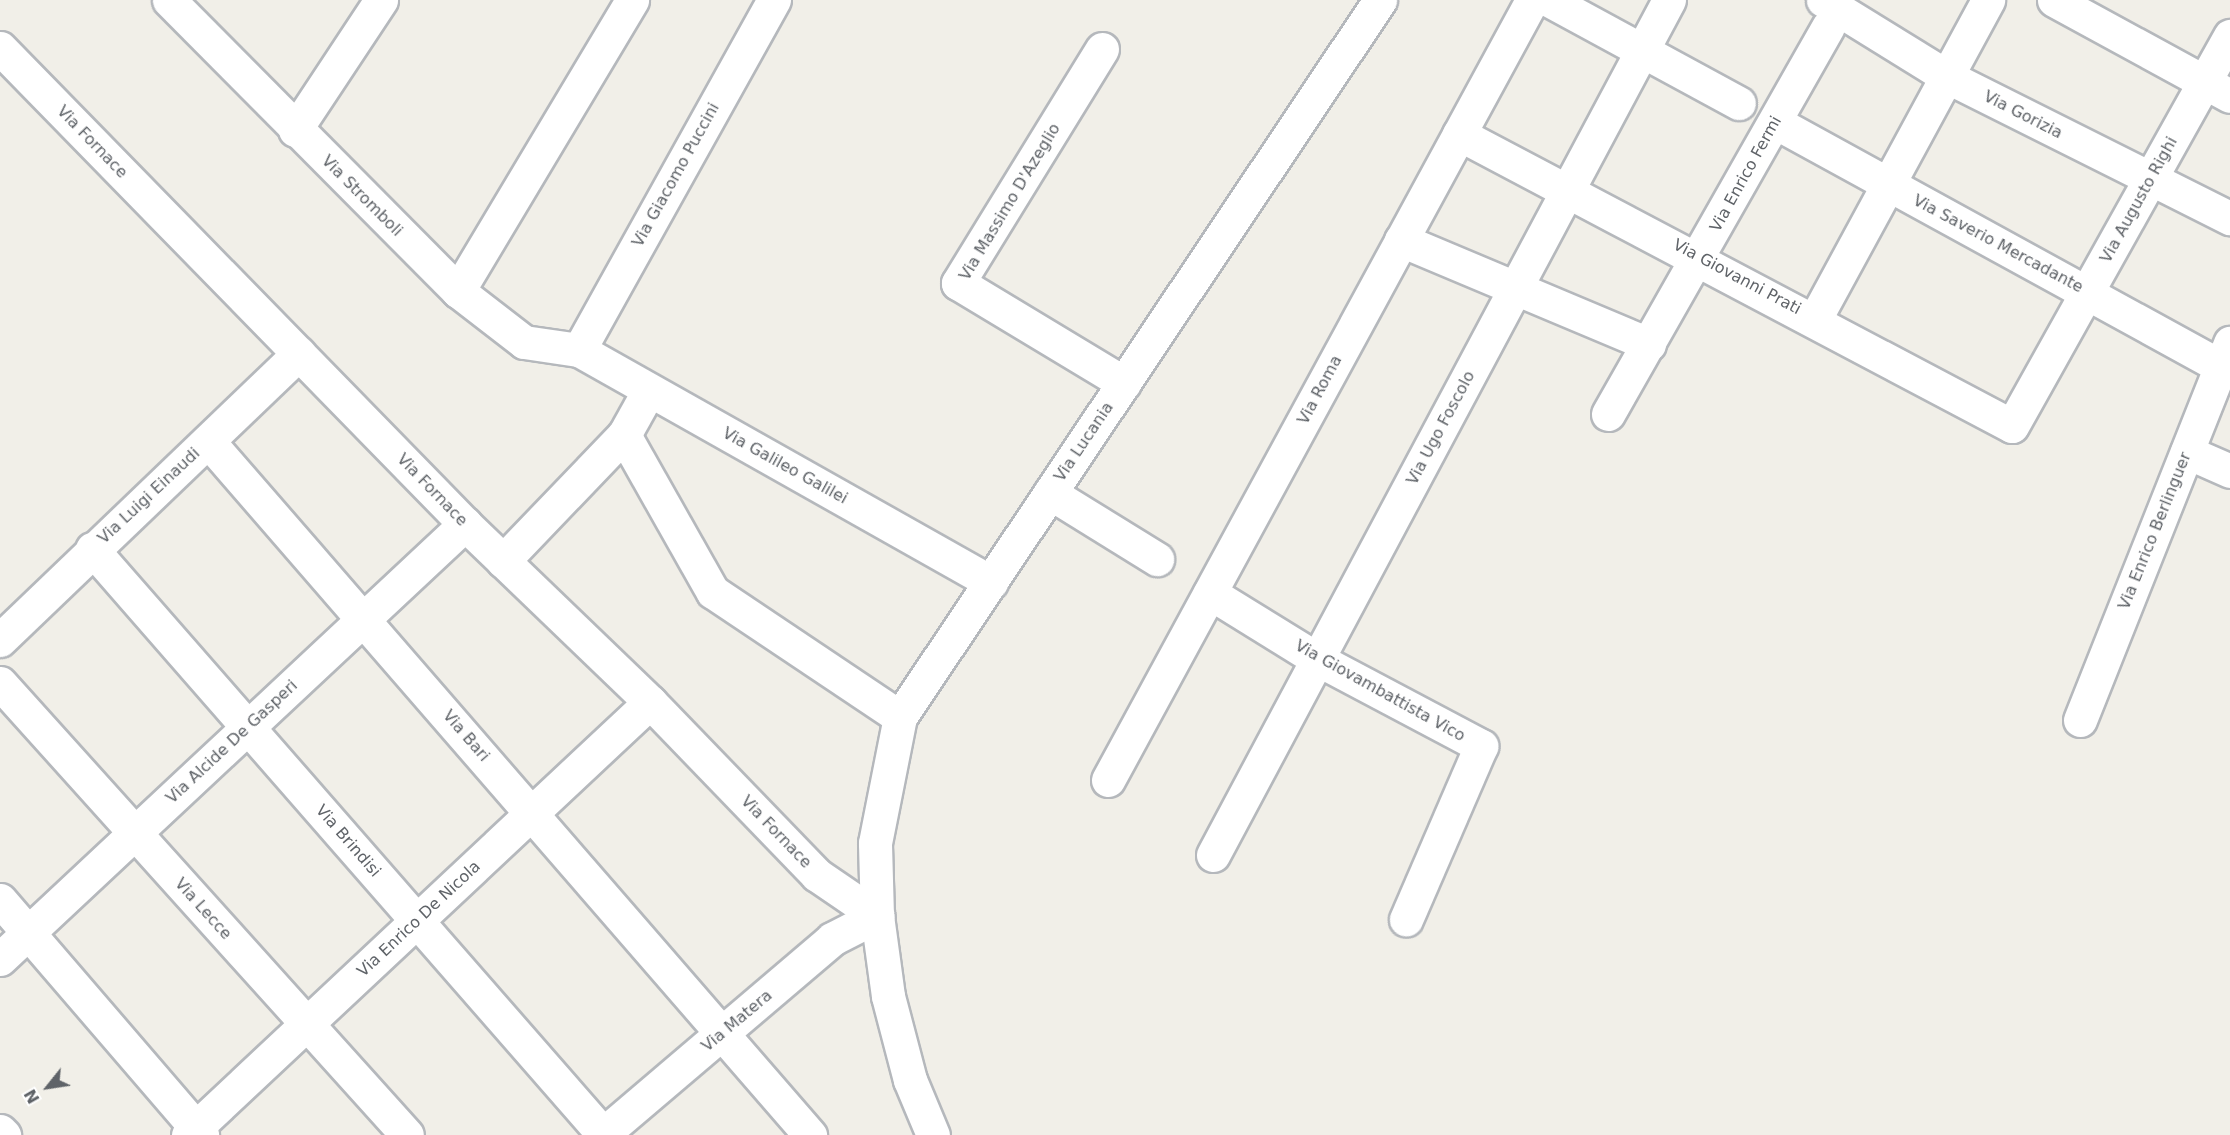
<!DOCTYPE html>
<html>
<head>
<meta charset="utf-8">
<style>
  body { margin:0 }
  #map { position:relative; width:2230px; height:1135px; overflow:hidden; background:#f1efe8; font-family:"DejaVu Sans",sans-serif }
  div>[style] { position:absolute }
  .roads { filter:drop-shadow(2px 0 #b5b8bc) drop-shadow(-2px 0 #b5b8bc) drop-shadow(0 2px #b5b8bc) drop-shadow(0 -2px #b5b8bc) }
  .minor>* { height:33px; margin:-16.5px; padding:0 16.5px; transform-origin:16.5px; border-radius:16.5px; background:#fff }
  span { translate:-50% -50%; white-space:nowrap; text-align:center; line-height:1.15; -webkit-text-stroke:4.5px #fff; paint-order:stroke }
  .street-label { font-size:16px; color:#5f6368 }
  .north { position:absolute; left:18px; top:1057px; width:60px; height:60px; -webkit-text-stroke:4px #fff; paint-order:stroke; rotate:240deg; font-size:16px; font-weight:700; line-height:24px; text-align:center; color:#5f6368 }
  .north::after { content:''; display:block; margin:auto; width:21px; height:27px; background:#5f6368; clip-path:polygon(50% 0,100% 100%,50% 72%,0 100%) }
</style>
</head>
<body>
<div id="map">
  <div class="roads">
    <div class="minor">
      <i style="left:169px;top:0;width:410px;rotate:45.2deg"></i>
      <i style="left:458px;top:291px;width:83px;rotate:37.7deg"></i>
      <i style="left:524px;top:342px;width:56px;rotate:8.3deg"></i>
      <i style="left:579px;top:350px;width:473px;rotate:29.4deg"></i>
      <i style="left:1549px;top:0;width:216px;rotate:28.5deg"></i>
      <i style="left:1823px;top:0;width:145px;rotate:31.7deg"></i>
      <i style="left:1946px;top:76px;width:318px;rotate:26.6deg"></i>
      <i style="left:2054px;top:0;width:200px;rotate:28.6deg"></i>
      <i style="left:0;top:48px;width:665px;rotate:45.67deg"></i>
      <i style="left:465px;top:524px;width:257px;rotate:43.9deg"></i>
      <i style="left:650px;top:702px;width:240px;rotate:46deg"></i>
      <i style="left:817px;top:875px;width:73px;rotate:34.3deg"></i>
      <i style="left:1102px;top:49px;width:275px;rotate:121.6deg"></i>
      <i style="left:958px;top:283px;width:194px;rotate:31.1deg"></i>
      <i style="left:1775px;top:122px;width:508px;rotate:28.74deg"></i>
      <i style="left:295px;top:130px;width:156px;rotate:-56.5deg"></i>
      <i style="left:1459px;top:134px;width:625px;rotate:27.84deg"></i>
      <i style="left:2012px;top:426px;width:447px;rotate:-60.8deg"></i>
      <i style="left:1401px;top:240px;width:269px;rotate:22.8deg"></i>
      <i style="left:458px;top:291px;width:339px;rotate:-59.1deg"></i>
      <i style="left:1815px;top:319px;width:363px;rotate:-61.5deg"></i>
      <i style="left:579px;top:350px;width:401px;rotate:-60.9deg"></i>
      <i style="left:1608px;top:414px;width:445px;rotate:-60.4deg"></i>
      <i style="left:624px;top:435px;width:180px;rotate:60.5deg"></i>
      <i style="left:713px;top:592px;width:225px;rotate:33.8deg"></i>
      <i style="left:208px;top:441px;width:919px;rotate:49.06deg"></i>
      <i style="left:2187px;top:452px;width:47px;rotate:23.8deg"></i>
      <i style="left:1050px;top:493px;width:126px;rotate:31.7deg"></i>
      <i style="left:92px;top:549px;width:778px;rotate:48.86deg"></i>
      <i style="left:503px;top:561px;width:175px;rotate:-46.2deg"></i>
      <i style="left:624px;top:435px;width:51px;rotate:-60.9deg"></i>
      <i style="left:1210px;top:593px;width:126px;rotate:31.7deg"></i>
      <i style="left:1317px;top:659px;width:186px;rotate:27.9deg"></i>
      <i style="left:1481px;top:746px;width:189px;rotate:113.4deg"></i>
      <i style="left:0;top:640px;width:414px;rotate:-43.8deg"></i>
      <i style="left:0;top:683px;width:608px;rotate:48deg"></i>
      <i style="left:2080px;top:720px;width:406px;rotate:-68.3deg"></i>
      <i style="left:1108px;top:780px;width:888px;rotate:-61.47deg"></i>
      <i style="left:1213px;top:855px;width:969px;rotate:-61.93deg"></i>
      <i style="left:0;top:900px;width:310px;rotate:49.3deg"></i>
      <i style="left:0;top:959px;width:637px;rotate:-43.09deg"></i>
      <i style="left:0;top:1131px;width:6px;rotate:45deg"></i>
      <i style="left:188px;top:1135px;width:633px;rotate:-43.14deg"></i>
      <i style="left:602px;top:1135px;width:302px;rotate:-40.4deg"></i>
      <i style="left:832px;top:939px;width:51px;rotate:-27.1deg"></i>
      <i style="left:933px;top:1135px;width:60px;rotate:-112.7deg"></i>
      <i style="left:910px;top:1080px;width:87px;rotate:-104.7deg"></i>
      <i style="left:888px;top:996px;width:81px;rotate:-97.8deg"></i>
      <i style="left:877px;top:916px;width:73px;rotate:-91.6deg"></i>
      <i style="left:875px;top:843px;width:128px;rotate:-78.8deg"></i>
      <i style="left:900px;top:717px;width:863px;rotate:-56.2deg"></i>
    </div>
  </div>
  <div class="street-label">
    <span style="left:2023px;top:115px;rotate:27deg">Via Gorizia</span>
    <span style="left:92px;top:142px;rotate:46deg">Via Fornace</span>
    <span style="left:1746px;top:174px;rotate:-61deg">Via Enrico Fermi</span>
    <span style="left:676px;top:175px;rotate:-61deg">Via Giacomo Puccini</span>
    <span style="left:362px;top:196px;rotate:45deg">Via Stromboli</span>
    <span style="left:2139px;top:200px;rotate:-61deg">Via Augusto Righi</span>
    <span style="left:1010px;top:202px;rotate:-59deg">Via Massimo D'Azeglio</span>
    <span style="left:1998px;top:244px;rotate:28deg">Via Saverio Mercadante</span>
    <span style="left:1737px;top:277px;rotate:28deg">Via Giovanni Prati</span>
    <span style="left:1320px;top:390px;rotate:-62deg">Via Roma</span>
    <span style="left:1441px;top:428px;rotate:-62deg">Via Ugo Foscolo</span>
    <span style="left:1084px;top:442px;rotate:-56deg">Via Lucania</span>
    <span style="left:785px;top:466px;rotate:29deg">Via Galileo Galilei</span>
    <span style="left:432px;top:490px;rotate:46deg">Via Fornace</span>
    <span style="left:149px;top:496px;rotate:-43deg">Via Luigi Einaudi</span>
    <span style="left:2155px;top:531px;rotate:-68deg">Via Enrico Berlinguer</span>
    <span style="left:1380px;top:691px;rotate:29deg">Via Giovambattista Vico</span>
    <span style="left:466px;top:736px;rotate:49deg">Via Bari</span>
    <span style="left:232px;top:742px;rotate:-43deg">Via Alcide De Gasperi</span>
    <span style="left:776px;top:832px;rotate:46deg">Via Fornace</span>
    <span style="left:348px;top:841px;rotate:49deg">Via Brindisi</span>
    <span style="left:203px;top:909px;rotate:48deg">Via Lecce</span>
    <span style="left:419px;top:919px;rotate:-43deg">Via Enrico De Nicola</span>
    <span style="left:737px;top:1021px;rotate:-40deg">Via Matera</span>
  </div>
  <div class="north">N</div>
</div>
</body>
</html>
